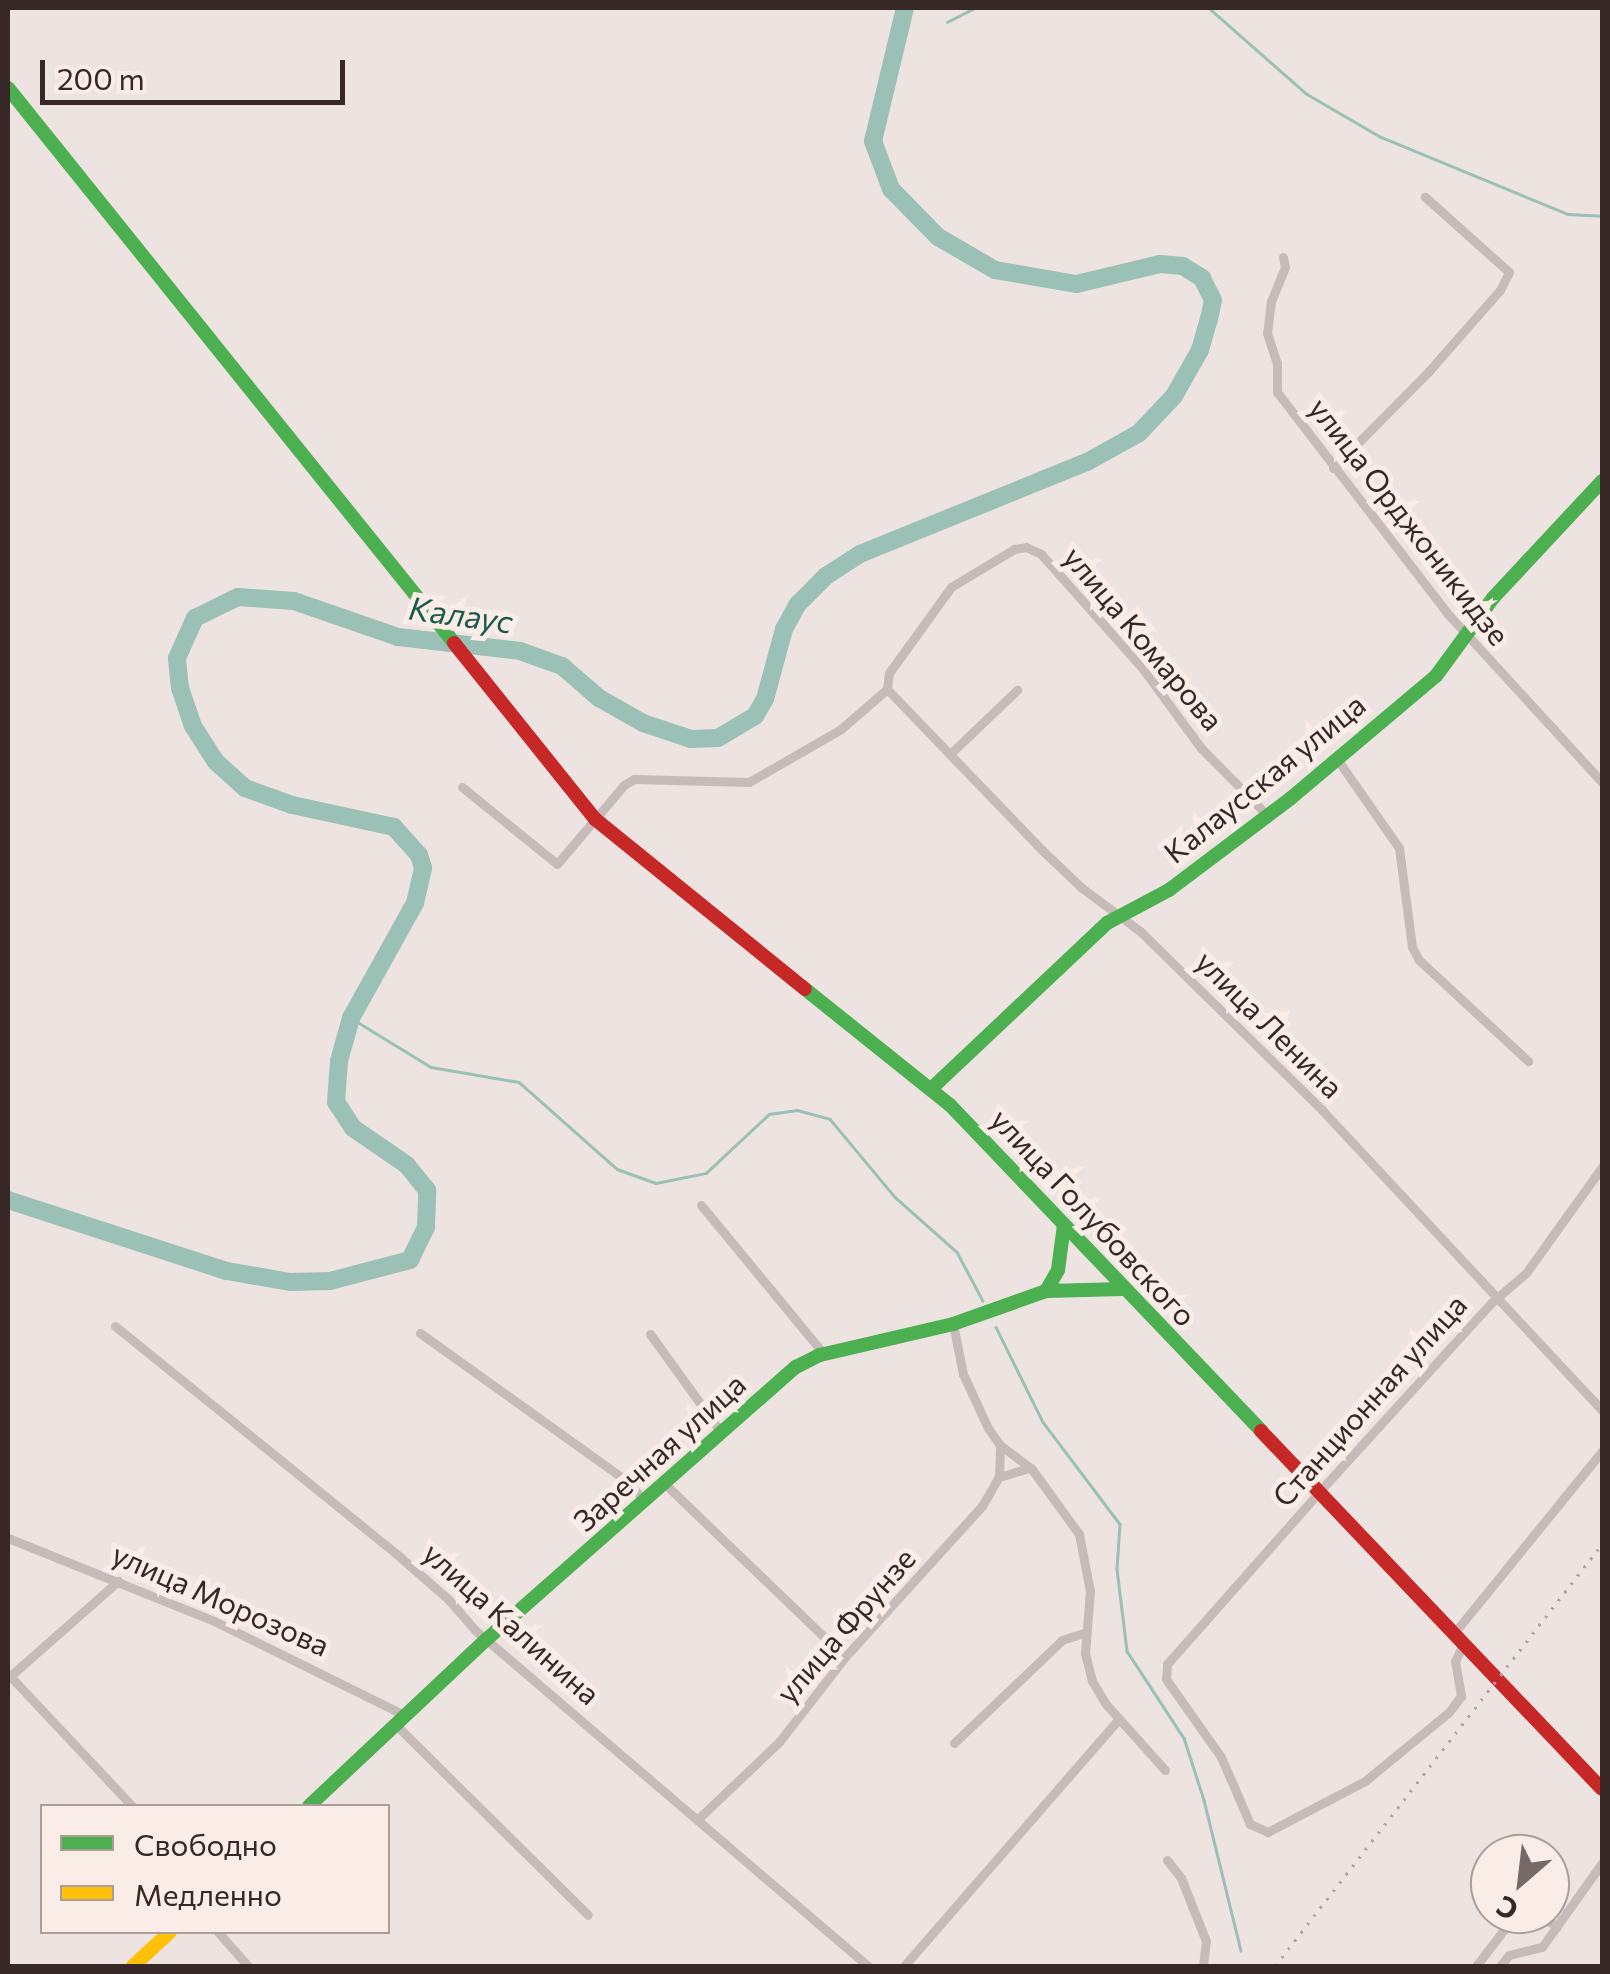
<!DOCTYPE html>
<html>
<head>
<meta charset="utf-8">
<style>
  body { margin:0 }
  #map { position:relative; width:1610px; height:1974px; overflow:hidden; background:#ede3e0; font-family:Commissioner,sans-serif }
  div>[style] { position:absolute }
  .stream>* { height:2.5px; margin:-1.25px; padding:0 1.25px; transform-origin:1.25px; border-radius:1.25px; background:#9bc0b5 }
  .river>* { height:18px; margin:-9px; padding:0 9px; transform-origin:9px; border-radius:9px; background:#9bc0b5 }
  .street>* { height:9px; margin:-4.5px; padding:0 4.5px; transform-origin:4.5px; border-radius:4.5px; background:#c6bbb9 }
  .fast>* { height:14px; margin:-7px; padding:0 7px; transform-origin:7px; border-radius:7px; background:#4caf50 }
  .slow>* { height:14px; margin:-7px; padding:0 7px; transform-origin:7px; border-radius:7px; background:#ffc107 }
  .jam>* { height:14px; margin:-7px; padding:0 7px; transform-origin:7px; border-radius:7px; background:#c62828 }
  .rail>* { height:2.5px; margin-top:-1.25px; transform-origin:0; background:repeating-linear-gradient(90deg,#aea5a3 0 2.5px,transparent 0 10.5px) }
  span { translate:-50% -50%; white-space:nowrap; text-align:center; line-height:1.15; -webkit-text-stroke:10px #faece7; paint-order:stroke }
  .street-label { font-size:30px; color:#372727 }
  .water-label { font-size:32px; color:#1b5a4b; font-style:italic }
  .frame { position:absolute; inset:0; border:10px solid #372727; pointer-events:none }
  .legend { position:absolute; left:40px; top:1804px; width:350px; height:130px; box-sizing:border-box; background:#faece7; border:2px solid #ac9d9a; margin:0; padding:12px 18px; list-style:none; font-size:30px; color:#372727 }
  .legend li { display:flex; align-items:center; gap:20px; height:50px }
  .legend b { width:50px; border:2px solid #ac9d9a }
  .north { position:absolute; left:1470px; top:1834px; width:100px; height:100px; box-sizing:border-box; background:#faece7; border:2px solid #ac9d9a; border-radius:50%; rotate:208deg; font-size:28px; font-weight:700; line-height:40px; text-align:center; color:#372727 }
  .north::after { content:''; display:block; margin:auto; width:35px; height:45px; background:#776968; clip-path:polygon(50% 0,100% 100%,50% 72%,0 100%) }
  .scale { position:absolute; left:40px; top:60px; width:305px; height:45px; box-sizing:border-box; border:5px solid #372727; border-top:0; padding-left:12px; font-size:30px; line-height:35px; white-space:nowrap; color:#372727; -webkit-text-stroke:8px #faece7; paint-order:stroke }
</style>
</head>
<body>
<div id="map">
  <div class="stream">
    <i style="left:1209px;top:8px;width:130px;rotate:41.3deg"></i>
    <i style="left:1307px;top:94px;width:86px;rotate:30.2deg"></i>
    <i style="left:1381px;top:137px;width:202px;rotate:22.4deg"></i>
    <i style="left:1568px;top:214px;width:34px;rotate:3deg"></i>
    <i style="left:947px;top:22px;width:30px;rotate:-27deg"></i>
    <i style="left:351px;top:1018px;width:94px;rotate:31.5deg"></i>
    <i style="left:431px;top:1067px;width:89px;rotate:9.7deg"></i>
    <i style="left:519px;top:1082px;width:131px;rotate:41.6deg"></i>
    <i style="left:617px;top:1169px;width:41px;rotate:19.7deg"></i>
    <i style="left:656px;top:1183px;width:51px;rotate:-11.3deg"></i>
    <i style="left:706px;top:1173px;width:86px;rotate:-43.1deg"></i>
    <i style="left:769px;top:1114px;width:28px;rotate:-8deg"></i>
    <i style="left:797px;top:1110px;width:34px;rotate:15deg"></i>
    <i style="left:830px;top:1119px;width:102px;rotate:50.2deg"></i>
    <i style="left:895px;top:1197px;width:83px;rotate:41.6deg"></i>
    <i style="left:957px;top:1252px;width:55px;rotate:62deg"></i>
    <i style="left:996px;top:1327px;width:106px;rotate:63.7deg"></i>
    <i style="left:1043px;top:1422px;width:128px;rotate:53deg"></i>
    <i style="left:1120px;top:1524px;width:45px;rotate:93.8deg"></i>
    <i style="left:1117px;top:1569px;width:83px;rotate:83deg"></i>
    <i style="left:1127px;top:1651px;width:104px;rotate:56.8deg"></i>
    <i style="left:1184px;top:1738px;width:65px;rotate:72.1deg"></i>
    <i style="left:1204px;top:1800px;width:155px;rotate:76.2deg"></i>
  </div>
  <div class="river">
    <i style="left:8px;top:1200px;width:230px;rotate:18deg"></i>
    <i style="left:227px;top:1271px;width:64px;rotate:9.9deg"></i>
    <i style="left:290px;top:1282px;width:40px;rotate:-1.4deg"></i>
    <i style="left:330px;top:1281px;width:83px;rotate:-14.7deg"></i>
    <i style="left:410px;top:1260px;width:37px;rotate:-64deg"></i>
    <i style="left:426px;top:1227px;width:37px;rotate:-88deg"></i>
    <i style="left:427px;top:1190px;width:32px;rotate:-129deg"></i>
    <i style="left:407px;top:1165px;width:65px;rotate:-145.6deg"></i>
    <i style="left:353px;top:1128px;width:31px;rotate:-123deg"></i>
    <i style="left:336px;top:1102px;width:41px;rotate:-85.8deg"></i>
    <i style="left:339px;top:1061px;width:45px;rotate:-74.4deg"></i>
    <i style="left:351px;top:1018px;width:132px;rotate:-60.9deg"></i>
    <i style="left:415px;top:903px;width:36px;rotate:-77deg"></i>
    <i style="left:423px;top:868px;width:14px;rotate:-107deg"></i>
    <i style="left:419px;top:855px;width:38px;rotate:-132deg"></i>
    <i style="left:394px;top:827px;width:104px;rotate:-167.8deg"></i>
    <i style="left:292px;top:805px;width:50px;rotate:-160.1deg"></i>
    <i style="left:245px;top:788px;width:39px;rotate:-138deg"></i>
    <i style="left:216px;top:762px;width:43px;rotate:-122.6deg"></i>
    <i style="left:193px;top:726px;width:40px;rotate:-108.9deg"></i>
    <i style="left:180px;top:688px;width:30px;rotate:-96deg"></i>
    <i style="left:177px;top:658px;width:44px;rotate:-65.8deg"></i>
    <i style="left:195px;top:618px;width:48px;rotate:-26deg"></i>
    <i style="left:238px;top:597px;width:56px;rotate:4.1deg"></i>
    <i style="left:294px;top:601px;width:110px;rotate:19.1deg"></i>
    <i style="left:398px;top:637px;width:123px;rotate:6.5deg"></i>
    <i style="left:520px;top:651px;width:45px;rotate:19.7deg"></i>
    <i style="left:562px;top:666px;width:49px;rotate:40.9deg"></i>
    <i style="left:599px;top:698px;width:51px;rotate:29.6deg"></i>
    <i style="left:643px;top:723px;width:51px;rotate:18.4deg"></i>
    <i style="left:691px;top:739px;width:27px;rotate:-2deg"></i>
    <i style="left:718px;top:738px;width:43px;rotate:-30.7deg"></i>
    <i style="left:755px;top:716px;width:20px;rotate:-60deg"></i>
    <i style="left:765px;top:699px;width:73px;rotate:-74.8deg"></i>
    <i style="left:784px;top:629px;width:29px;rotate:-61deg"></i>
    <i style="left:798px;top:604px;width:40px;rotate:-45deg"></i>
    <i style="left:826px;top:576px;width:40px;rotate:-32.9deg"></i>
    <i style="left:860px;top:554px;width:245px;rotate:-22.1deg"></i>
    <i style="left:1087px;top:462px;width:60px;rotate:-29.1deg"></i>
    <i style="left:1139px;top:433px;width:51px;rotate:-46.6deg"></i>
    <i style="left:1174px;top:396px;width:53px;rotate:-60.5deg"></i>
    <i style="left:1200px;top:350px;width:32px;rotate:-74deg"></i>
    <i style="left:1209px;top:319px;width:19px;rotate:-78deg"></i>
    <i style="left:1213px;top:300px;width:25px;rotate:-117deg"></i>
    <i style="left:1202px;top:278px;width:22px;rotate:-148deg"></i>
    <i style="left:1183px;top:266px;width:23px;rotate:-175deg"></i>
    <i style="left:1160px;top:264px;width:86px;rotate:166.6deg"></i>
    <i style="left:1076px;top:284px;width:82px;rotate:-170.2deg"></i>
    <i style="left:995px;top:270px;width:66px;rotate:-149.9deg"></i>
    <i style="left:938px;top:237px;width:67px;rotate:-134.4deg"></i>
    <i style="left:891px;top:189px;width:51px;rotate:-110.6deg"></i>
    <i style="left:873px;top:141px;width:137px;rotate:-76.5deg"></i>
  </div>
  <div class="street">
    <i style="left:1283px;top:257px;width:10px;rotate:79deg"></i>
    <i style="left:1285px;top:267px;width:37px;rotate:112deg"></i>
    <i style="left:1271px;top:301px;width:32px;rotate:97deg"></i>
    <i style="left:1267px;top:333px;width:32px;rotate:72deg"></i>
    <i style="left:1277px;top:363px;width:29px;rotate:90deg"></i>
    <i style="left:1277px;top:392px;width:279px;rotate:52.4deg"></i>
    <i style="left:1447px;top:613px;width:229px;rotate:47.5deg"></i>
    <i style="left:1333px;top:468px;width:135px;rotate:-45.3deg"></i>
    <i style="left:1428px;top:372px;width:109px;rotate:-48.7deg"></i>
    <i style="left:1500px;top:290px;width:20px;rotate:-63deg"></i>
    <i style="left:1509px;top:272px;width:113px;rotate:-138.2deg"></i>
    <i style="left:887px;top:689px;width:225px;rotate:46.1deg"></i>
    <i style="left:1043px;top:851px;width:54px;rotate:43.5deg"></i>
    <i style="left:1082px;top:888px;width:74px;rotate:36.7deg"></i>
    <i style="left:1141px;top:932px;width:254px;rotate:44.5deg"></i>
    <i style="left:1322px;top:1110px;width:410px;rotate:47deg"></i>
    <i style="left:950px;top:754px;width:93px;rotate:-43.7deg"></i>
    <i style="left:1337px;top:759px;width:108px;rotate:55.1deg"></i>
    <i style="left:1399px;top:848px;width:100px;rotate:82.5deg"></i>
    <i style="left:1412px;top:947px;width:15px;rotate:62deg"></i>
    <i style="left:1419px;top:960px;width:149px;rotate:42.8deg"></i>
    <i style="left:462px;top:787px;width:122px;rotate:39deg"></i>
    <i style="left:557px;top:864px;width:104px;rotate:-49.7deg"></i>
    <i style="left:624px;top:785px;width:12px;rotate:-31deg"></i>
    <i style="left:634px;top:779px;width:115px;rotate:1.5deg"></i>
    <i style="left:749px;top:782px;width:106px;rotate:-29.9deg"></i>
    <i style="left:841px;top:729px;width:61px;rotate:-41deg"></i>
    <i style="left:887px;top:689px;width:16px;rotate:-83deg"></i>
    <i style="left:889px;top:673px;width:106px;rotate:-54.2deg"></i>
    <i style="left:951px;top:587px;width:74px;rotate:-31.1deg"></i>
    <i style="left:1014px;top:549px;width:12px;rotate:-9deg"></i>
    <i style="left:1026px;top:547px;width:17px;rotate:25deg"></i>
    <i style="left:1041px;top:554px;width:154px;rotate:48.4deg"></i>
    <i style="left:1143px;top:669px;width:98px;rotate:53.7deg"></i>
    <i style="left:1201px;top:748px;width:95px;rotate:45.4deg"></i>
    <i style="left:701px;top:1205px;width:193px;rotate:50.5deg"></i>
    <i style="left:953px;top:1324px;width:51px;rotate:78.7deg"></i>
    <i style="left:963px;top:1374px;width:60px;rotate:65.2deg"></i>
    <i style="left:988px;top:1428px;width:21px;rotate:55deg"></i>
    <i style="left:1000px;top:1445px;width:39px;rotate:37deg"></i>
    <i style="left:1031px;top:1468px;width:82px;rotate:54deg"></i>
    <i style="left:1079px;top:1534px;width:58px;rotate:79.1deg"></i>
    <i style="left:1090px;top:1591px;width:62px;rotate:94.6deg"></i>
    <i style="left:1085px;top:1653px;width:29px;rotate:76deg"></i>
    <i style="left:1092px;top:1681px;width:26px;rotate:59deg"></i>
    <i style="left:1105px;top:1703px;width:90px;rotate:48.2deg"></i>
    <i style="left:115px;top:1326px;width:367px;rotate:39deg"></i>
    <i style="left:400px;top:1557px;width:64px;rotate:41.2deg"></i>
    <i style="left:448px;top:1599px;width:41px;rotate:48.9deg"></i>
    <i style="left:475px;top:1630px;width:517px;rotate:40.53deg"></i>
    <i style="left:420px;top:1333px;width:252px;rotate:35.6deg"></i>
    <i style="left:625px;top:1480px;width:29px;rotate:46deg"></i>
    <i style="left:650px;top:1334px;width:121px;rotate:54.1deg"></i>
    <i style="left:999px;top:1477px;width:31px;rotate:-17deg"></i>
    <i style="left:664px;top:1483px;width:251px;rotate:43.9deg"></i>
    <i style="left:8px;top:1538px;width:222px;rotate:21.9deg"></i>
    <i style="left:214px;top:1621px;width:214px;rotate:26.3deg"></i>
    <i style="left:1455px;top:1632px;width:233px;rotate:-50.9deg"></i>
    <i style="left:1464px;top:1642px;width:21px;rotate:115deg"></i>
    <i style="left:1455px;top:1661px;width:36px;rotate:80deg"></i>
    <i style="left:1461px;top:1696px;width:20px;rotate:127deg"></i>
    <i style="left:1449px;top:1712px;width:109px;rotate:140.6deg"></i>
    <i style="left:1365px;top:1781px;width:110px;rotate:152.3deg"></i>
    <i style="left:1268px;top:1832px;width:20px;rotate:-156deg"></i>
    <i style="left:1250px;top:1824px;width:73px;rotate:-113.4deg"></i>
    <i style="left:1221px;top:1757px;width:95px;rotate:-125.2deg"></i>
    <i style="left:1166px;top:1679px;width:15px;rotate:-86deg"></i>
    <i style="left:1167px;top:1664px;width:230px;rotate:-48.5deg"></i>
    <i style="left:1319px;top:1492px;width:256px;rotate:-47.7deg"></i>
    <i style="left:1491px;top:1303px;width:46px;rotate:-40.6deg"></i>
    <i style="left:1526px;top:1273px;width:130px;rotate:-54.4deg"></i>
    <i style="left:10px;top:1676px;width:178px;rotate:46.8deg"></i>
    <i style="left:8px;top:1678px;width:147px;rotate:-41.4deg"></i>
    <i style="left:398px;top:1727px;width:267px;rotate:44.7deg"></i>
    <i style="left:954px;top:1743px;width:149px;rotate:-43.6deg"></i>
    <i style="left:1062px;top:1640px;width:25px;rotate:-18deg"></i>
    <i style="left:697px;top:1820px;width:113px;rotate:-43.6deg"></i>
    <i style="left:779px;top:1742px;width:108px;rotate:-52.2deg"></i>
    <i style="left:845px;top:1657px;width:204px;rotate:-47.8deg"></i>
    <i style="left:982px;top:1506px;width:34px;rotate:-60deg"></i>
    <i style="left:999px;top:1477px;width:32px;rotate:-88deg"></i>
    <i style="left:1167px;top:1860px;width:23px;rotate:52deg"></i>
    <i style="left:1181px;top:1878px;width:68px;rotate:68.4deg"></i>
    <i style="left:1206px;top:1941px;width:25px;rotate:97deg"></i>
    <i style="left:1539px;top:1914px;width:22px;rotate:36deg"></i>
    <i style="left:218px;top:1932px;width:45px;rotate:48.6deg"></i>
    <i style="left:904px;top:1966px;width:327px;rotate:-49deg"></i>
    <i style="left:1476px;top:1966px;width:66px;rotate:-52.4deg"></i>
    <i style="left:1500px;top:1966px;width:14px;rotate:-51deg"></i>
    <i style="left:1509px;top:1955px;width:34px;rotate:-14deg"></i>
    <i style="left:1542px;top:1947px;width:103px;rotate:-54.5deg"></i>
  </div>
  <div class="fast">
    <i style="left:8px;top:88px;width:712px;rotate:51.21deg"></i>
    <i style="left:805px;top:989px;width:186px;rotate:38.7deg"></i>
    <i style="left:950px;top:1105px;width:451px;rotate:46.3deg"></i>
    <i style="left:932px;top:1088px;width:241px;rotate:-43.3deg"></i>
    <i style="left:1107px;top:923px;width:70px;rotate:-28deg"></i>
    <i style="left:1169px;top:890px;width:153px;rotate:-37deg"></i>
    <i style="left:1291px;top:798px;width:189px;rotate:-40.1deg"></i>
    <i style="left:1436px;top:676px;width:97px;rotate:-53.8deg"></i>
    <i style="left:1493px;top:598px;width:160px;rotate:-47deg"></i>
    <i style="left:1046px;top:1291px;width:24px;rotate:-60deg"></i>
    <i style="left:1058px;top:1270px;width:45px;rotate:-82.4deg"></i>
    <i style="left:309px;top:1806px;width:244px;rotate:-43.2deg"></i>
    <i style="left:487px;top:1639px;width:412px;rotate:-41.4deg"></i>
    <i style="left:796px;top:1367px;width:27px;rotate:-27deg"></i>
    <i style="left:820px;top:1355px;width:137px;rotate:-13.1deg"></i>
    <i style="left:953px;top:1324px;width:99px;rotate:-19.5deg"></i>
    <i style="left:1046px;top:1291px;width:77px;rotate:-1.5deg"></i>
  </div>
  <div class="slow">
    <i style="left:133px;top:1966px;width:50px;rotate:-42.6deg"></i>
  </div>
  <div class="jam">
    <i style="left:454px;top:643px;width:226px;rotate:51.3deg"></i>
    <i style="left:595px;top:819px;width:270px;rotate:39deg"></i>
    <i style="left:1261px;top:1431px;width:494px;rotate:46.4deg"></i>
  </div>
  <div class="rail">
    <i style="left:1275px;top:1966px;width:534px;rotate:-52.23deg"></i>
  </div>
  <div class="street-label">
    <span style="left:1410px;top:521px;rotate:52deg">улица Орджоникидзе</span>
    <span style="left:1144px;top:638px;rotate:50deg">улица Комарова</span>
    <span style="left:1264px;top:778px;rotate:-39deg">Калаусская улица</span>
    <span style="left:1270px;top:1024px;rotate:45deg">улица Ленина</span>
    <span style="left:1094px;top:1217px;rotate:47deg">улица Голубовского</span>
    <span style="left:1369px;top:1400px;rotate:-48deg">Станционная улица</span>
    <span style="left:659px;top:1452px;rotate:-42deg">Заречная улица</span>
    <span style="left:221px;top:1599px;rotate:24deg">улица Морозова</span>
    <span style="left:512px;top:1623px;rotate:42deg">улица Калинина</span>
    <span style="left:845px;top:1625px;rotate:-49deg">улица Фрунзе</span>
  </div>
  <div class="water-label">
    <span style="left:461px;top:614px;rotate:8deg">Калаус</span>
  </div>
  <div class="frame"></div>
  <ul class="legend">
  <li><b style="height:12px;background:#4caf50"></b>Свободно</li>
  <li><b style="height:12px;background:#ffc107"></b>Медленно</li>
  </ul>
  <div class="north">С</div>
  <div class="scale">200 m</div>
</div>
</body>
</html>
